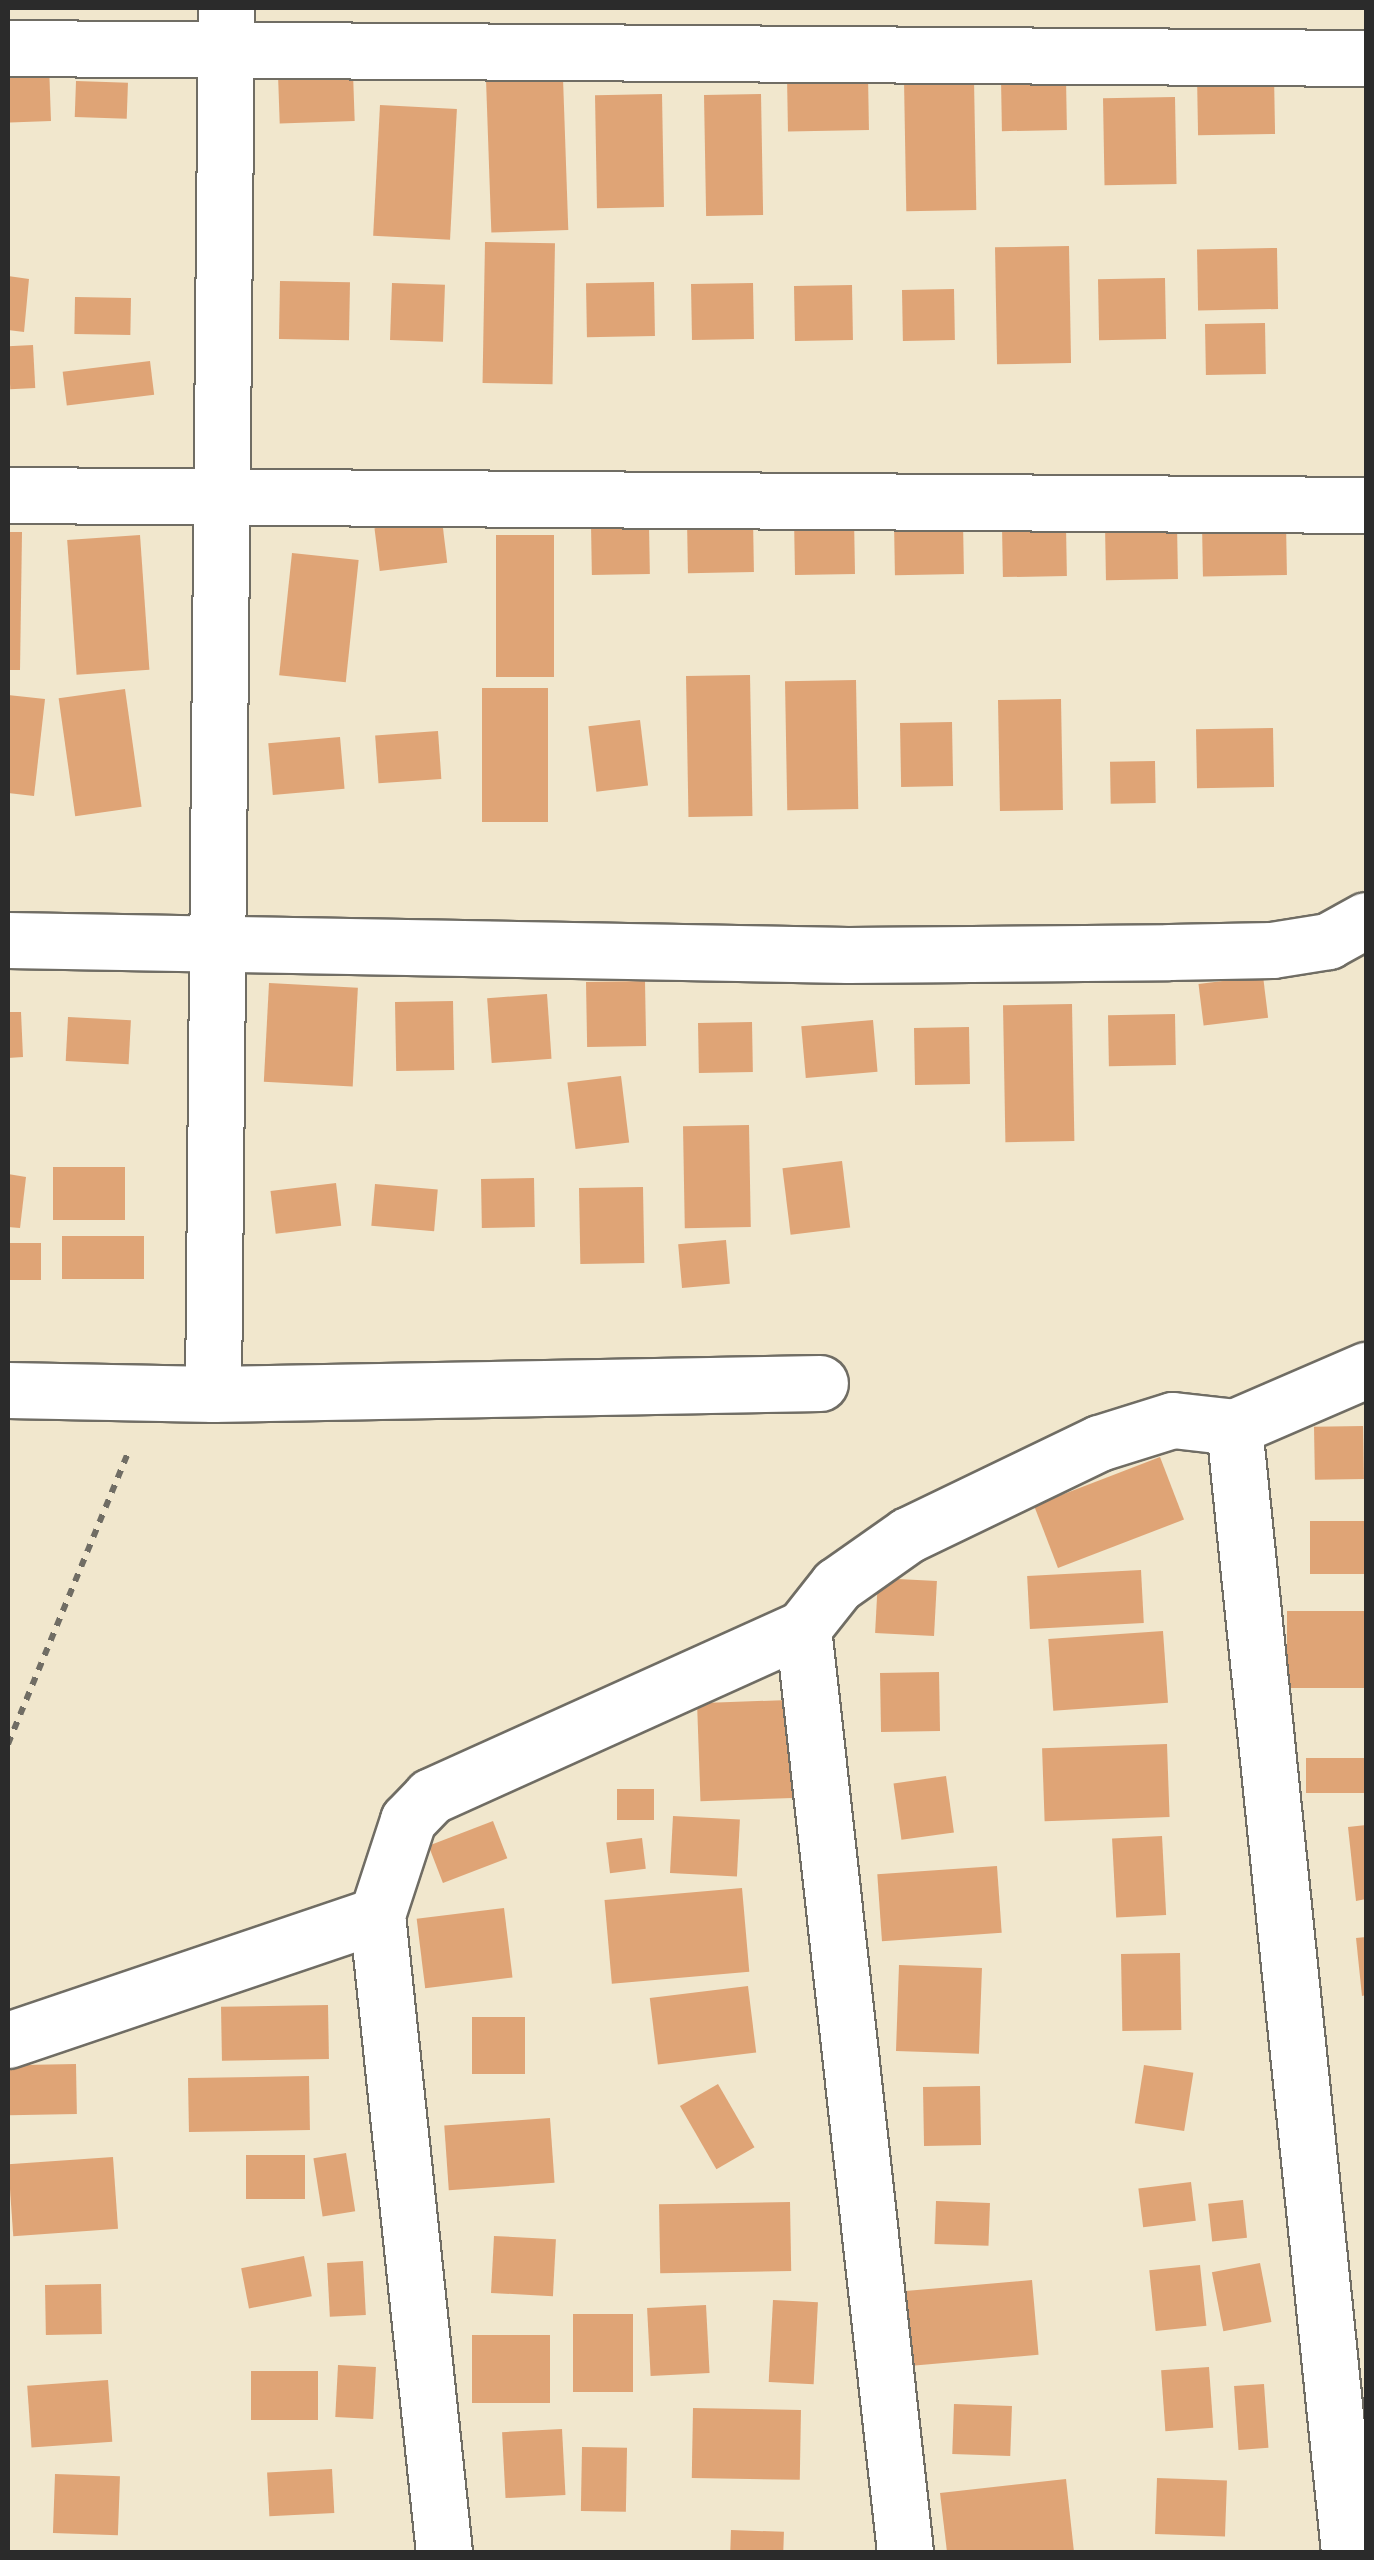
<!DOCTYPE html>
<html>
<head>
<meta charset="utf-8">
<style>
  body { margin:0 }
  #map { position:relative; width:1374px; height:2560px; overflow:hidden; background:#f1e7cd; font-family:"Patrick Hand",sans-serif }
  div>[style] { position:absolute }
  .building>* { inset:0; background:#dfa476; transform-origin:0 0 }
  .path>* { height:6px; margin-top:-3px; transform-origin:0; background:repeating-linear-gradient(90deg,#706d64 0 8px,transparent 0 16px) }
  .roads { filter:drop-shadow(2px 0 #706d64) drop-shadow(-2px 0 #706d64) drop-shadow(0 2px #706d64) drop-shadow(0 -2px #706d64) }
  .minor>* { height:55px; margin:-27.5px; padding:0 27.5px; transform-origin:27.5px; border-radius:27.5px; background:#fff }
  span { translate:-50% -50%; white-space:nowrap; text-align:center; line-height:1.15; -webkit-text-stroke:10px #fff; paint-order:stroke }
  .frame { position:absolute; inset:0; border:10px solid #2b2b2b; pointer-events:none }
</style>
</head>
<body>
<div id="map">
  <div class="building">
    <i style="left:49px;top:64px;width:57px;height:41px;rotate:88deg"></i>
    <i style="left:353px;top:73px;width:48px;height:75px;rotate:88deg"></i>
    <i style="left:1274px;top:74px;width:60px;height:77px;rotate:89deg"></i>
    <i style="left:868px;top:75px;width:55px;height:81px;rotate:89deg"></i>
    <i style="left:563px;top:78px;width:152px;height:77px;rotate:88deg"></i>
    <i style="left:1066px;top:78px;width:52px;height:65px;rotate:89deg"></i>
    <i style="left:974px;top:79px;width:131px;height:70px;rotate:89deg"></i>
    <i style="left:76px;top:81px;width:52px;height:36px;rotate:2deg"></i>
    <i style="left:662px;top:94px;width:113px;height:67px;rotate:89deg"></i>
    <i style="left:761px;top:94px;width:121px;height:57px;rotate:89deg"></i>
    <i style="left:1175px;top:97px;width:87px;height:72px;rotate:89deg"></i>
    <i style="left:380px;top:105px;width:77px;height:131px;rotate:3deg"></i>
    <i style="left:485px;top:242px;width:70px;height:141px;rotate:1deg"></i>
    <i style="left:1069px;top:246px;width:117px;height:74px;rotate:89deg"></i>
    <i style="left:1277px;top:248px;width:61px;height:80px;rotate:89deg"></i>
    <i style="clip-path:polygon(8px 276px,29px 279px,24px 332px,8px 330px)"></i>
    <i style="left:1165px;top:278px;width:61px;height:67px;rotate:89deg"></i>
    <i style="left:280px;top:281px;width:70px;height:58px;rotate:1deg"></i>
    <i style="left:654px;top:282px;width:54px;height:68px;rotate:89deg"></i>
    <i style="left:392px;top:283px;width:53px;height:57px;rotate:2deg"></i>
    <i style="left:753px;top:283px;width:56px;height:62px;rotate:89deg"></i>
    <i style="left:852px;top:285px;width:55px;height:58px;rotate:89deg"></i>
    <i style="left:954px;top:289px;width:51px;height:52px;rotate:89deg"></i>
    <i style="left:75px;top:297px;width:56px;height:37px;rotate:1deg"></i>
    <i style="left:1265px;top:323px;width:51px;height:60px;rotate:89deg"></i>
    <i style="left:33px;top:345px;width:43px;height:25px;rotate:87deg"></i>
    <i style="left:150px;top:361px;width:34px;height:88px;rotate:83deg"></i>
    <i style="left:854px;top:517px;width:57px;height:60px;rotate:89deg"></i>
    <i style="left:753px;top:519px;width:53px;height:66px;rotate:89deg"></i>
    <i style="left:442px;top:520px;width:43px;height:68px;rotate:83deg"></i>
    <i style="left:963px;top:521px;width:53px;height:69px;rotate:89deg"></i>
    <i style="left:1286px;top:522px;width:53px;height:84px;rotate:89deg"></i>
    <i style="left:649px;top:524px;width:50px;height:58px;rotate:89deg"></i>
    <i style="left:1177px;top:524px;width:55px;height:72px;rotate:89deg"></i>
    <i style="left:1066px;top:525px;width:51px;height:64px;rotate:89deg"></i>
    <i style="clip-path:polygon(8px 532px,22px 532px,20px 670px,8px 670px)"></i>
    <i style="left:140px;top:535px;width:135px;height:73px;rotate:86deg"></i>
    <i style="left:496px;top:535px;width:58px;height:142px"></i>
    <i style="left:292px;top:553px;width:67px;height:123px;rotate:6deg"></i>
    <i style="left:750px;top:675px;width:141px;height:64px;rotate:89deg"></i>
    <i style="left:856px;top:680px;width:129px;height:71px;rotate:89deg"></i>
    <i style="left:482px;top:688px;width:66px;height:134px"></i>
    <i style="left:125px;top:689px;width:119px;height:67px;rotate:82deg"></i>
    <i style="clip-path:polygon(8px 695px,45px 699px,34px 796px,8px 793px)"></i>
    <i style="left:1061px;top:699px;width:111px;height:63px;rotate:89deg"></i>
    <i style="left:640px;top:720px;width:66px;height:52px;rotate:83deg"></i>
    <i style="left:952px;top:722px;width:64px;height:52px;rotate:89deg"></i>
    <i style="left:1273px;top:728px;width:59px;height:77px;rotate:89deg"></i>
    <i style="left:438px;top:731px;width:48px;height:63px;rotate:86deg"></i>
    <i style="left:340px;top:737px;width:52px;height:72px;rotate:85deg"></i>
    <i style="left:1155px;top:761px;width:42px;height:45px;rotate:89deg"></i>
    <i style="left:1263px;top:976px;width:42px;height:65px;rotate:83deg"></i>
    <i style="left:645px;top:981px;width:65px;height:59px;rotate:89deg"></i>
    <i style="left:269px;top:983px;width:89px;height:99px;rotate:3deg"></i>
    <i style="left:547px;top:994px;width:65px;height:60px;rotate:86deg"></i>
    <i style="left:453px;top:1001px;width:69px;height:58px;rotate:89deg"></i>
    <i style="left:1072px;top:1004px;width:137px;height:69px;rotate:89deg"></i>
    <i style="clip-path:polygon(8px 1012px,21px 1012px,23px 1057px,8px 1058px)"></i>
    <i style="left:1175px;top:1014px;width:51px;height:67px;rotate:89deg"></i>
    <i style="left:68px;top:1017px;width:63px;height:44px;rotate:3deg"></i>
    <i style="left:873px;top:1020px;width:52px;height:72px;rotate:85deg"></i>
    <i style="left:752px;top:1022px;width:50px;height:54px;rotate:89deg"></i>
    <i style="left:969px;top:1027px;width:57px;height:55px;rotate:89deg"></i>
    <i style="left:621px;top:1076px;width:67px;height:54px;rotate:83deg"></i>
    <i style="left:749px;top:1125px;width:102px;height:66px;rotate:89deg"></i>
    <i style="left:842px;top:1161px;width:67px;height:60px;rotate:83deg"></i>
    <i style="left:53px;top:1167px;width:72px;height:53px"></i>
    <i style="clip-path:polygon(8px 1174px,26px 1177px,20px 1228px,8px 1227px)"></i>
    <i style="left:534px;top:1178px;width:49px;height:53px;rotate:89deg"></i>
    <i style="left:336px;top:1183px;width:43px;height:66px;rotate:83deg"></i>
    <i style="left:375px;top:1184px;width:63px;height:42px;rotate:5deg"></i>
    <i style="left:643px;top:1187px;width:76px;height:64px;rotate:89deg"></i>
    <i style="left:144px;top:1236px;width:43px;height:82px;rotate:90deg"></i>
    <i style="left:726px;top:1240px;width:44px;height:48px;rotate:85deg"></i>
    <i style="left:8px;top:1243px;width:33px;height:37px"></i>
    <i style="left:1363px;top:1426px;width:53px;height:49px;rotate:89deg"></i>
    <i style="left:1160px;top:1457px;width:67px;height:135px;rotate:69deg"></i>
    <i style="left:1366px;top:1521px;width:53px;height:56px;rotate:90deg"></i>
    <i style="left:1141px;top:1570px;width:53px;height:114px;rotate:87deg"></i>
    <i style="left:878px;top:1578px;width:59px;height:55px;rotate:3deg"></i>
    <i style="left:1366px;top:1611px;width:77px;height:79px;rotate:90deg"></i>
    <i style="left:1163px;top:1631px;width:72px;height:115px;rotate:86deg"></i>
    <i style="left:939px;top:1672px;width:59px;height:59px;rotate:89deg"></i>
    <i style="left:789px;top:1700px;width:98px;height:92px;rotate:88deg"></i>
    <i style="left:1167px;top:1744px;width:73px;height:125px;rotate:88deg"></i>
    <i style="left:1366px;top:1758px;width:35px;height:60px;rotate:90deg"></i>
    <i style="left:946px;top:1776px;width:57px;height:53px;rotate:82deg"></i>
    <i style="left:617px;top:1789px;width:37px;height:31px"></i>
    <i style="left:673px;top:1816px;width:67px;height:57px;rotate:3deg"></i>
    <i style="left:493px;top:1821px;width:40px;height:69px;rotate:69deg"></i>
    <i style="clip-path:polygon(1366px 1825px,1366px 1899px,1356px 1901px,1348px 1827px)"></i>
    <i style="left:1162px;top:1836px;width:79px;height:50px;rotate:87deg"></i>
    <i style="left:642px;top:1838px;width:31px;height:36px;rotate:83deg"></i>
    <i style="left:997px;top:1866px;width:67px;height:120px;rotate:86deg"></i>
    <i style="left:742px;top:1888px;width:84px;height:138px;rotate:85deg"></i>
    <i style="left:504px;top:1908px;width:70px;height:88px;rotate:83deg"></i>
    <i style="clip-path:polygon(1366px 1937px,1366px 1995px,1362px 1996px,1356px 1938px)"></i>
    <i style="left:1180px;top:1953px;width:77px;height:59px;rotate:89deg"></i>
    <i style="left:899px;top:1965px;width:83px;height:86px;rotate:2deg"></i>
    <i style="left:748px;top:1986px;width:67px;height:99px;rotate:83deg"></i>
    <i style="left:328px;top:2005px;width:54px;height:107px;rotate:89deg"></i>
    <i style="left:525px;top:2017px;width:57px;height:53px;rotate:90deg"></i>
    <i style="left:76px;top:2064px;width:50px;height:67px;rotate:89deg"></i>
    <i style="left:1144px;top:2065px;width:50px;height:59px;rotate:9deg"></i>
    <i style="left:309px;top:2076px;width:54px;height:121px;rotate:89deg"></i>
    <i style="left:718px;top:2084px;width:73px;height:44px;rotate:60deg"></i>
    <i style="left:980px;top:2086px;width:59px;height:57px;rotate:89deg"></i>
    <i style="left:550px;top:2118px;width:65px;height:106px;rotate:86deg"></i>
    <i style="left:346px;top:2153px;width:59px;height:33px;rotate:81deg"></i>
    <i style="left:246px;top:2155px;width:59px;height:44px"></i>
    <i style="left:113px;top:2157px;width:72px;height:105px;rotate:86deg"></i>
    <i style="left:1191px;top:2182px;width:39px;height:53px;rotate:83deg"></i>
    <i style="left:1243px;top:2200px;width:38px;height:35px;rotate:84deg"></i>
    <i style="left:936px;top:2201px;width:54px;height:43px;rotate:2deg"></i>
    <i style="left:790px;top:2202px;width:69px;height:131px;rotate:89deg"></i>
    <i style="left:494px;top:2236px;width:62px;height:57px;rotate:3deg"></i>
    <i style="left:304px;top:2256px;width:41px;height:64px;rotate:79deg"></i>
    <i style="left:363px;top:2261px;width:54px;height:36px;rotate:87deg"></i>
    <i style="left:1260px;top:2263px;width:60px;height:49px;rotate:79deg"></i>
    <i style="left:1200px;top:2265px;width:61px;height:51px;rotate:84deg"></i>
    <i style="left:1032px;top:2280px;width:75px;height:127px;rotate:85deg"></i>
    <i style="left:101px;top:2284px;width:50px;height:56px;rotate:89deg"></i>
    <i style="left:773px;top:2300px;width:45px;height:82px;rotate:3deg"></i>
    <i style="left:706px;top:2305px;width:68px;height:59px;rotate:87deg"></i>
    <i style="left:573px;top:2314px;width:60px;height:78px"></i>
    <i style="left:472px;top:2335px;width:78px;height:68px"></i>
    <i style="left:338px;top:2365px;width:38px;height:52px;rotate:3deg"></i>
    <i style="left:1209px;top:2367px;width:61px;height:48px;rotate:86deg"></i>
    <i style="left:251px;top:2371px;width:67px;height:49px"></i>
    <i style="left:108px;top:2380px;width:62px;height:81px;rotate:86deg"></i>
    <i style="left:1264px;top:2384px;width:64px;height:30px;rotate:86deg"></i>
    <i style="left:954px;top:2404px;width:58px;height:50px;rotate:2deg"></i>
    <i style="left:693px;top:2408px;width:108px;height:70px;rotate:1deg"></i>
    <i style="left:562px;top:2429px;width:66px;height:60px;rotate:87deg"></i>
    <i style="left:582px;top:2447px;width:45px;height:64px;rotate:1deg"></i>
    <i style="left:332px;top:2469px;width:44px;height:65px;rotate:87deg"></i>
    <i style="left:55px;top:2474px;width:65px;height:59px;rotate:2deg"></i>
    <i style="left:1157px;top:2478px;width:70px;height:56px;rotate:2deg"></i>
    <i style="clip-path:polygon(1066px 2479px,1074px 2552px,947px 2552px,940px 2493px)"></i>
    <i style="left:731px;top:2530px;width:53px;height:22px;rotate:2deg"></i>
  </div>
  <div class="path">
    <i style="left:8px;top:1744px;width:318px;rotate:-67.6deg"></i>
  </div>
  <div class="roads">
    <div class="minor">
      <i style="left:8px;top:48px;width:1358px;rotate:0.42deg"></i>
      <i style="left:8px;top:495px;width:1358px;rotate:0.42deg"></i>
      <i style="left:8px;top:940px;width:840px;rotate:1.02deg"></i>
      <i style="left:848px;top:955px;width:321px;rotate:-0.5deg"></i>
      <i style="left:1169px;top:952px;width:103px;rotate:-1.1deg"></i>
      <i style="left:1272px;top:950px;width:57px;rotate:-9.1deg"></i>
      <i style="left:1328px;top:941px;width:43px;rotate:-28.9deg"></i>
      <i style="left:8px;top:1390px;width:205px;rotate:1.1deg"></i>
      <i style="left:213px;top:1394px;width:607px;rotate:-1.04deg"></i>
      <i style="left:213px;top:1394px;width:1386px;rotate:-89.46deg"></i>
      <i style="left:1234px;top:1427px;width:1131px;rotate:84.16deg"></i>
      <i style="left:803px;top:1628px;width:930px;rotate:83.7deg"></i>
      <i style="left:377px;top:1915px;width:641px;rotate:84deg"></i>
      <i style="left:8px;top:2040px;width:390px;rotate:-18.7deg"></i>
      <i style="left:377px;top:1915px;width:100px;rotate:-71.9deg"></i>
      <i style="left:408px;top:1820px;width:33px;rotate:-46deg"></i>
      <i style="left:431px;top:1796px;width:408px;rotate:-24.3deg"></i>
      <i style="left:803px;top:1628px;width:55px;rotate:-51.7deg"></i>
      <i style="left:837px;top:1585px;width:87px;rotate:-35.2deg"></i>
      <i style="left:908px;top:1535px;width:212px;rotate:-25.7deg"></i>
      <i style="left:1099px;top:1443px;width:77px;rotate:-17.3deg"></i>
      <i style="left:1173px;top:1420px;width:61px;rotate:6.5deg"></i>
      <i style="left:1234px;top:1427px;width:144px;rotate:-23.4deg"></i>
    </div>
  </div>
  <div class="frame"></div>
</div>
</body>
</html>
